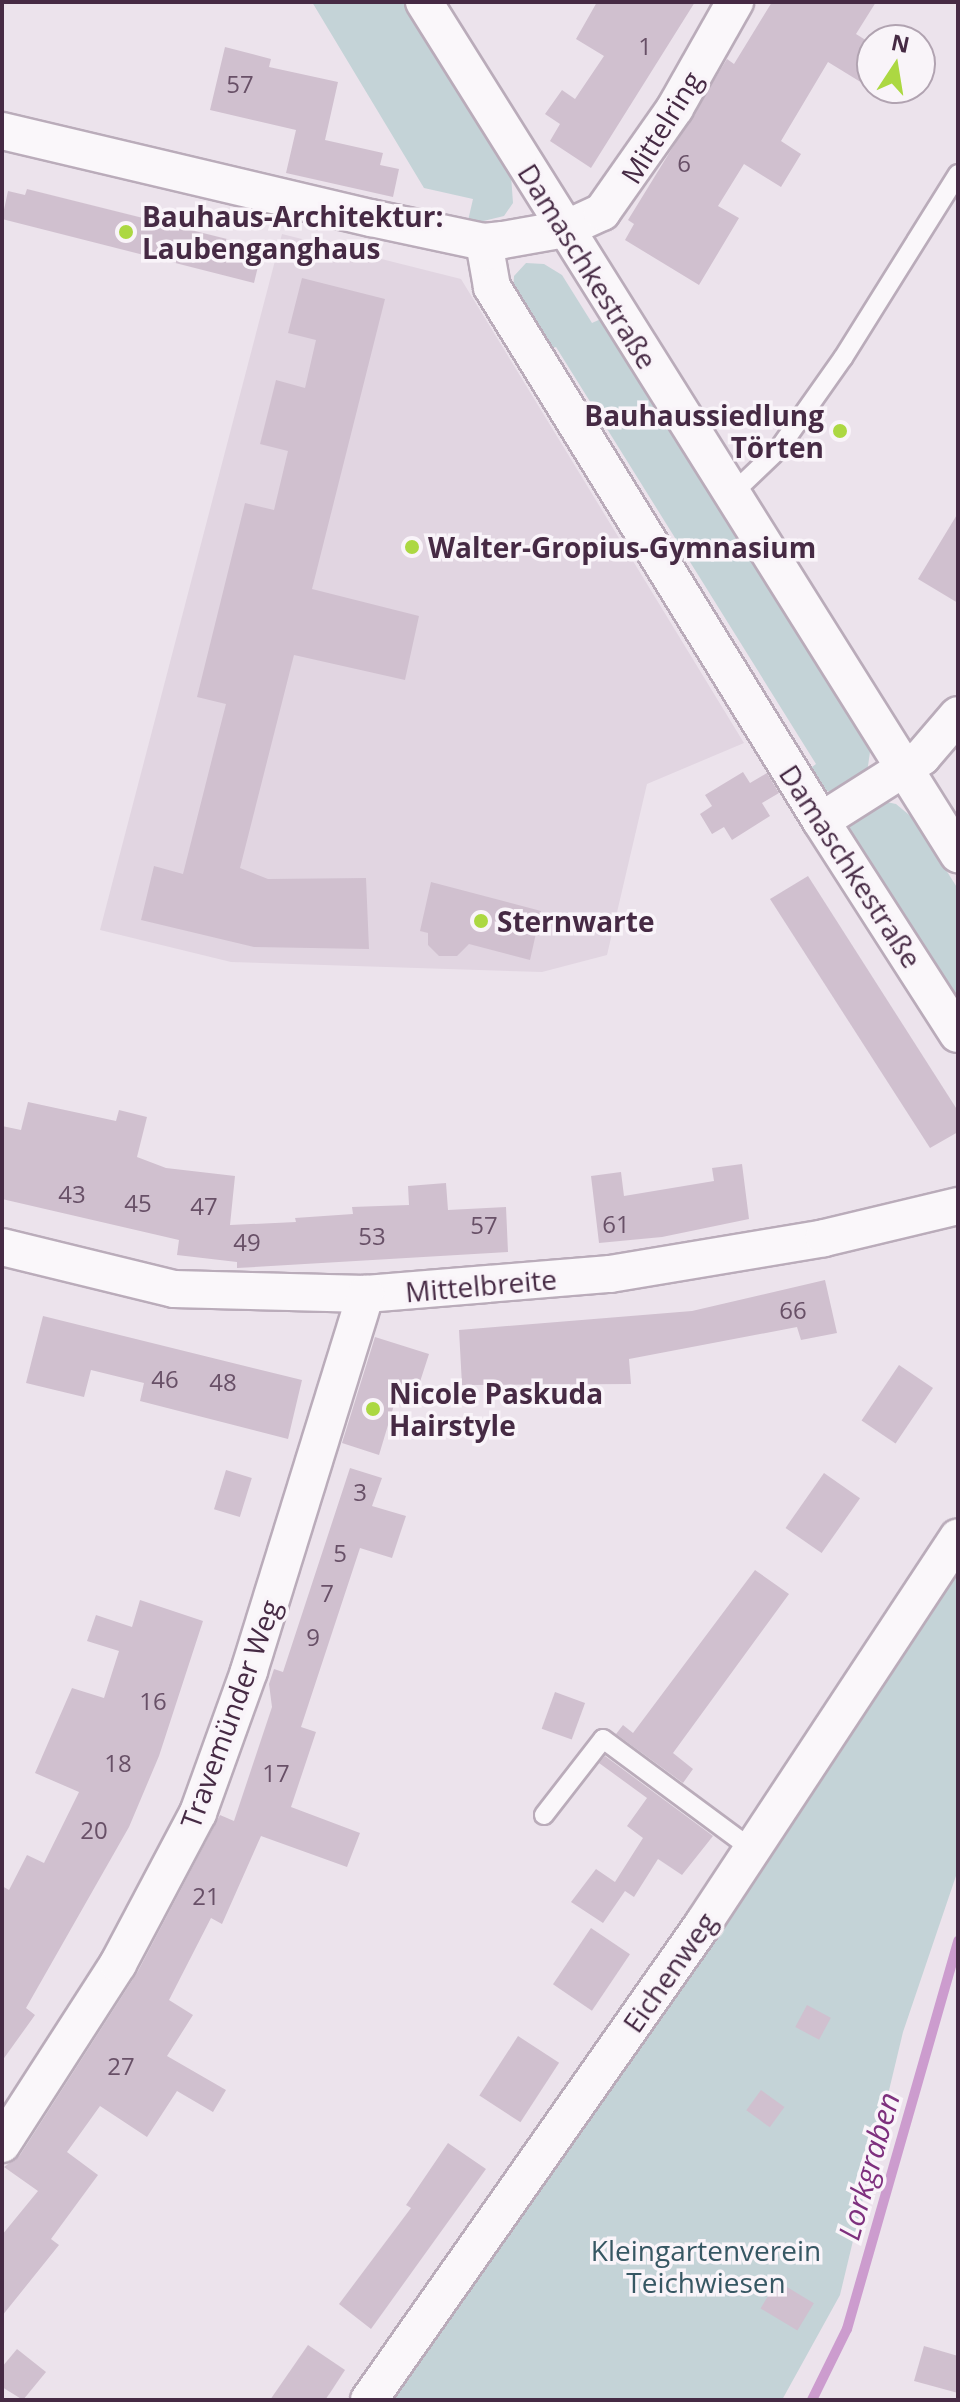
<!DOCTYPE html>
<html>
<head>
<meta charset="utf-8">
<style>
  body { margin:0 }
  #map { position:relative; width:960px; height:2402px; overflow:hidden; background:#ece3ec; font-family:"Open Sans",sans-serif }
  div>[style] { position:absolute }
  .built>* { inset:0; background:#e1d5e1 }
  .green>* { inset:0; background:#c4d3d7 }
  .stream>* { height:10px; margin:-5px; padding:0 5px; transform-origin:5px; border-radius:5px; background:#cc9cce }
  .building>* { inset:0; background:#d0c0cf; transform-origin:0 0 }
  .roads { filter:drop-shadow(2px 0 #baacba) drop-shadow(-2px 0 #baacba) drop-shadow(0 2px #baacba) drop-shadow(0 -2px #baacba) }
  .service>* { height:18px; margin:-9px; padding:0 9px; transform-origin:9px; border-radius:9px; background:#faf7fa }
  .minor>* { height:36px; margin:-18px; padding:0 18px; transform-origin:18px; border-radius:18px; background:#faf7fa }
  .dots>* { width:22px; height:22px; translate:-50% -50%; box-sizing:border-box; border:4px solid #f9f4f9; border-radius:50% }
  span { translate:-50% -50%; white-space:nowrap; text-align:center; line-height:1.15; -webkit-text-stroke:7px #f9f4f9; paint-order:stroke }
  .number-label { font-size:24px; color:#685067 }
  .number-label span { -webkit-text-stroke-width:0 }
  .street-label { font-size:28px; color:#462a44 }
  .poi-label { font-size:28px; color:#462a44; font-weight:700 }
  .left { translate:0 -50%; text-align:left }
  .right { translate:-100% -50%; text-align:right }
  .park-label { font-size:28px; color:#365763 }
  .water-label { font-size:30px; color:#7e307e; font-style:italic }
  .frame { position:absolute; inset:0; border:4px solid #462a44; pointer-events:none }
  .north { position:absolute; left:856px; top:24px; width:80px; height:80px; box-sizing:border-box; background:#f9f4f9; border:2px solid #b1a3b1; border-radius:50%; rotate:12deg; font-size:22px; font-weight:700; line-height:32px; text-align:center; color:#462a44 }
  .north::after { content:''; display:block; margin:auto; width:28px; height:36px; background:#acd842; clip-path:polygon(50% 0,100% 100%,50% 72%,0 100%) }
</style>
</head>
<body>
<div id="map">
  <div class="built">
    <i style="clip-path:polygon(282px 234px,461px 279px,744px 743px,647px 784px,607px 955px,542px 972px,231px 962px,100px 930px)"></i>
  </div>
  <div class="green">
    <i style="clip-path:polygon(312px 2px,403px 2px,511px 175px,513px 203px,504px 216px,467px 225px,473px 199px,424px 188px)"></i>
    <i style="clip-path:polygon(526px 263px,544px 264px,562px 275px,592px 323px,603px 318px,871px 745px,867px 773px,846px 789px,822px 792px,803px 774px,816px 764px,556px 347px,548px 349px,513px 293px,514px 276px)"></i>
    <i style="clip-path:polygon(877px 800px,896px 804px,914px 819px,958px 889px,958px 1004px,842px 820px)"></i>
    <i style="clip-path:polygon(958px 1567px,958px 1870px,903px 2032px,840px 2295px,782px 2400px,391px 2400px)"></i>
  </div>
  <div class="stream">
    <i style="left:812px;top:2400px;width:79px;rotate:-63.8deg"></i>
    <i style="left:847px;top:2329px;width:404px;rotate:-74deg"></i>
  </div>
  <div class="building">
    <i style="clip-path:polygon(597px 2px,695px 2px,591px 168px,550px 141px,560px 124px,545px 114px,562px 90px,575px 99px,604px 56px,576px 39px)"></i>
    <i style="clip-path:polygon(772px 2px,876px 2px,856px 34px,872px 44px,872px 89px,828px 62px,781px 141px,801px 154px,781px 187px,744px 164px,718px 206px,739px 218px,699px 285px,625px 240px,634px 224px,628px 220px,727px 59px,734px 64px)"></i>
    <i style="clip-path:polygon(225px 47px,271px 59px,269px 67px,338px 82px,325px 140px,383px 153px,380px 165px,399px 169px,393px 197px,286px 173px,296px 130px,210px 110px)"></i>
    <i style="clip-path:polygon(27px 189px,251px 245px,249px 251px,261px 254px,254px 283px,2px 219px,8px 191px,25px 195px)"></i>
    <i style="clip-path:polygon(302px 278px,385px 299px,312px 589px,419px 616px,405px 680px,294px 655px,240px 868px,268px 879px,366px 878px,369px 949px,254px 947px,141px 920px,154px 866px,183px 874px,214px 751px,226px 704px,197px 697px,245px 503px,274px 510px,288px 451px,260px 444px,276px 380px,305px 388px,316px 340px,288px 333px)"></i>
    <i style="clip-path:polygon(958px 513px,958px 603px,918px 579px)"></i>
    <i style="clip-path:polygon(743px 772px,750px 783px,767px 773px,779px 793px,762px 803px,770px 816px,732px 840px,724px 827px,712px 834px,700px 814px,712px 806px,705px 795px)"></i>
    <i style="clip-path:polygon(808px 876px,958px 1111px,958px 1132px,930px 1148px,770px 899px)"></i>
    <i style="clip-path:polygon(431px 882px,541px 911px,530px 960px,469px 944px,457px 956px,439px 956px,428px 945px,428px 933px,420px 931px)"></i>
    <i style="clip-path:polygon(28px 1102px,116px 1121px,119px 1110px,147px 1117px,137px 1157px,166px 1168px,235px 1176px,230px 1225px,296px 1222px,295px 1218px,353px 1214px,352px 1207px,409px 1205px,408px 1186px,446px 1183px,448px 1210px,506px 1207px,508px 1252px,237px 1268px,237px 1262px,177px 1255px,179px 1240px,2px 1199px,2px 1126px,21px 1130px)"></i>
    <i style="clip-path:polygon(742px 1164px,749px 1219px,662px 1237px,599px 1243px,591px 1176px,621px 1172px,624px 1196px,714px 1181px,712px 1168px)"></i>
    <i style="clip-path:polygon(825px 1280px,837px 1333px,801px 1340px,797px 1327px,629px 1359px,631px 1384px,462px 1385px,459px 1330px,692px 1311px)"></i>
    <i style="clip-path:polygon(43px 1316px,302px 1380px,288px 1439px,140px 1401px,144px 1383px,91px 1370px,84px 1397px,26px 1383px)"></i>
    <i style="clip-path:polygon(375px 1337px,429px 1354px,417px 1391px,400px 1385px,379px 1455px,342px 1443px)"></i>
    <i style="left:899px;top:1365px;width:41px;height:67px;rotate:34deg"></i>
    <i style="clip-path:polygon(350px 1468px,382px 1478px,372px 1506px,406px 1516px,392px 1558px,360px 1548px,301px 1727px,316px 1732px,291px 1807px,360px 1833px,347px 1867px,261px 1836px,222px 1924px,211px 1918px,169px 2000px,193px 2015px,167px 2056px,226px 2090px,213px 2112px,177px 2091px,147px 2137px,100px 2106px,67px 2152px,98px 2175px,51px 2239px,59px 2245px,2px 2316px,2px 2235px,38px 2191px,4px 2167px,20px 2155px,137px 1973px,220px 1815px,234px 1821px,272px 1707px,269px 1684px,274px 1669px,283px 1672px)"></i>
    <i style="left:226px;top:1470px;width:27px;height:41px;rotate:17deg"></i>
    <i style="left:824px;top:1473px;width:44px;height:67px;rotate:35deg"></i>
    <i style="clip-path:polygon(755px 1570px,789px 1594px,673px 1753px,693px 1769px,683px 1783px,616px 1734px,623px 1725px,633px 1733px)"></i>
    <i style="clip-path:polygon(140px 1600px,203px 1621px,159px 1756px,129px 1827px,26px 2008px,35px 2015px,2px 2061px,2px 1886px,9px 1890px,27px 1855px,44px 1863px,79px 1792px,35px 1773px,72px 1688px,104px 1698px,119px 1651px,87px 1641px,96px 1615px,132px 1627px)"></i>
    <i style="left:555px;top:1692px;width:32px;height:39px;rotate:20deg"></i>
    <i style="clip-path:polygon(605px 1756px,713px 1836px,682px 1875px,658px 1859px,634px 1897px,625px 1891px,603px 1923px,571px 1902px,596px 1869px,615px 1882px,643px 1838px,627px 1826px,647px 1798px,599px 1763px)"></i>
    <i style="left:591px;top:1928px;width:47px;height:68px;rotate:34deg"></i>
    <i style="left:807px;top:2005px;width:27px;height:25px;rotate:28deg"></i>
    <i style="left:518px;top:2036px;width:49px;height:71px;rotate:33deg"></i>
    <i style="left:761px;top:2090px;width:29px;height:25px;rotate:36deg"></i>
    <i style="clip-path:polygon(448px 2143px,486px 2169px,371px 2329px,339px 2304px,411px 2208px,406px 2205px)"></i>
    <i style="left:777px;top:2281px;width:43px;height:32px;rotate:31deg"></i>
    <i style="clip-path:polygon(308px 2345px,345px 2370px,330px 2393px,325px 2400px,270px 2400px)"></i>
    <i style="clip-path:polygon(924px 2346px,958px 2356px,958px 2393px,914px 2381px)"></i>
    <i style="clip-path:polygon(17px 2349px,46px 2372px,23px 2400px,2px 2387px,2px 2367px)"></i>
  </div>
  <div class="roads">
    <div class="service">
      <i style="left:732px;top:494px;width:64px;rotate:-43.7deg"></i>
      <i style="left:778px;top:450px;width:113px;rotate:-54.8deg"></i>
      <i style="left:843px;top:358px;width:217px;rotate:-58deg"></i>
      <i style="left:544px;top:1815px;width:96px;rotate:-52.2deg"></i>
      <i style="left:603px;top:1739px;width:187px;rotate:36.5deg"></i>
    </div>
    <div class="minor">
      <i style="left:424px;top:2px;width:1006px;rotate:57.92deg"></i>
      <i style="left:2px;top:131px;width:379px;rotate:13.3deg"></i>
      <i style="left:371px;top:218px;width:116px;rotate:12deg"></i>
      <i style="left:484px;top:242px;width:19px;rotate:-6deg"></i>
      <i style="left:503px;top:240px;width:63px;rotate:-10.1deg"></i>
      <i style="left:565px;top:229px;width:41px;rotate:-24.7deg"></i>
      <i style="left:602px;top:212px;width:127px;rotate:-54.9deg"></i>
      <i style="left:675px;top:108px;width:122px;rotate:-60.5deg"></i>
      <i style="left:484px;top:242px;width:46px;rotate:79.9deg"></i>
      <i style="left:492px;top:287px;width:627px;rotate:58.36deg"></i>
      <i style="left:821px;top:821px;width:253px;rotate:57.3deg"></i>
      <i style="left:821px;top:821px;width:120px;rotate:-32.4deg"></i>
      <i style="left:922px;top:757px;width:55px;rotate:-49.4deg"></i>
      <i style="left:2px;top:1247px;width:177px;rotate:13.7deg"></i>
      <i style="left:174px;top:1289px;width:192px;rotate:1.5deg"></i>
      <i style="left:366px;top:1294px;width:245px;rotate:-4.7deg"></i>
      <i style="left:610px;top:1274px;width:217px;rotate:-9.5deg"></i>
      <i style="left:824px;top:1238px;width:138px;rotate:-13.4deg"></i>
      <i style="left:2px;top:2144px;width:214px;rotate:-57.2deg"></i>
      <i style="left:118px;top:1964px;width:171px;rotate:-62.1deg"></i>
      <i style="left:198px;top:1813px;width:151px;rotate:-70.2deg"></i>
      <i style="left:249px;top:1671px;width:395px;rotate:-72.8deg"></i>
      <i style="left:369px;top:2400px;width:581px;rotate:-54.94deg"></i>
      <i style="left:703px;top:1924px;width:463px;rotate:-56.6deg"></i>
    </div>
  </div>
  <div class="dots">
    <i style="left:126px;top:232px;background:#acd842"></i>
    <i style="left:840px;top:431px;background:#acd842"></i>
    <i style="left:412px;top:547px;background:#acd842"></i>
    <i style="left:481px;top:921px;background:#acd842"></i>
    <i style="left:373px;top:1409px;background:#acd842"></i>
  </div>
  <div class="number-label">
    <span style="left:645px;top:46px">1</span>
    <span style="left:240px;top:84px">57</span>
    <span style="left:684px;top:163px">6</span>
    <span style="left:72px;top:1194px">43</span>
    <span style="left:138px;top:1203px">45</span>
    <span style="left:204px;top:1206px">47</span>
    <span style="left:616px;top:1224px">61</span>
    <span style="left:484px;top:1225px">57</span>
    <span style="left:372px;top:1236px">53</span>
    <span style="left:247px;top:1242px">49</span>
    <span style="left:793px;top:1310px">66</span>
    <span style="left:165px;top:1379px">46</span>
    <span style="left:223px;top:1382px">48</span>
    <span style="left:360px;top:1492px">3</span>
    <span style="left:340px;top:1553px">5</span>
    <span style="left:327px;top:1593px">7</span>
    <span style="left:313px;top:1637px">9</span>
    <span style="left:153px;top:1701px">16</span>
    <span style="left:118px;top:1763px">18</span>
    <span style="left:276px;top:1773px">17</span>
    <span style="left:94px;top:1830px">20</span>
    <span style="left:206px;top:1896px">21</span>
    <span style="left:121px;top:2066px">27</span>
  </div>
  <div class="street-label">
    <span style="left:661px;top:127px;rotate:-58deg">Mittelring</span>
    <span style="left:588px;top:266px;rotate:58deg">Damaschkestraße</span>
    <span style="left:851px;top:866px;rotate:57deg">Damaschkestraße</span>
    <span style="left:481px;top:1285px;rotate:-5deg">Mittelbreite</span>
    <span style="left:230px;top:1714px;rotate:-70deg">Travemünder Weg</span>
    <span style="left:669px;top:1972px;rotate:-55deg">Eichenweg</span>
  </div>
  <div class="poi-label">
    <span class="left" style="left:142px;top:232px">Bauhaus-Architektur:<br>Laubenganghaus</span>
    <span class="right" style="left:824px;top:431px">Bauhaussiedlung<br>Törten</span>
    <span class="left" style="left:428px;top:547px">Walter-Gropius-Gymnasium</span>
    <span class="left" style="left:497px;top:921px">Sternwarte</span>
    <span class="left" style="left:389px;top:1409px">Nicole Paskuda<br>Hairstyle</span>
  </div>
  <div class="park-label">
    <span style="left:706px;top:2266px">Kleingartenverein<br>Teichwiesen</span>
  </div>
  <div class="water-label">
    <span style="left:869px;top:2166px;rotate:-74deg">Lorkgraben</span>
  </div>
  <div class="frame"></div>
  <div class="north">N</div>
</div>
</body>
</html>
